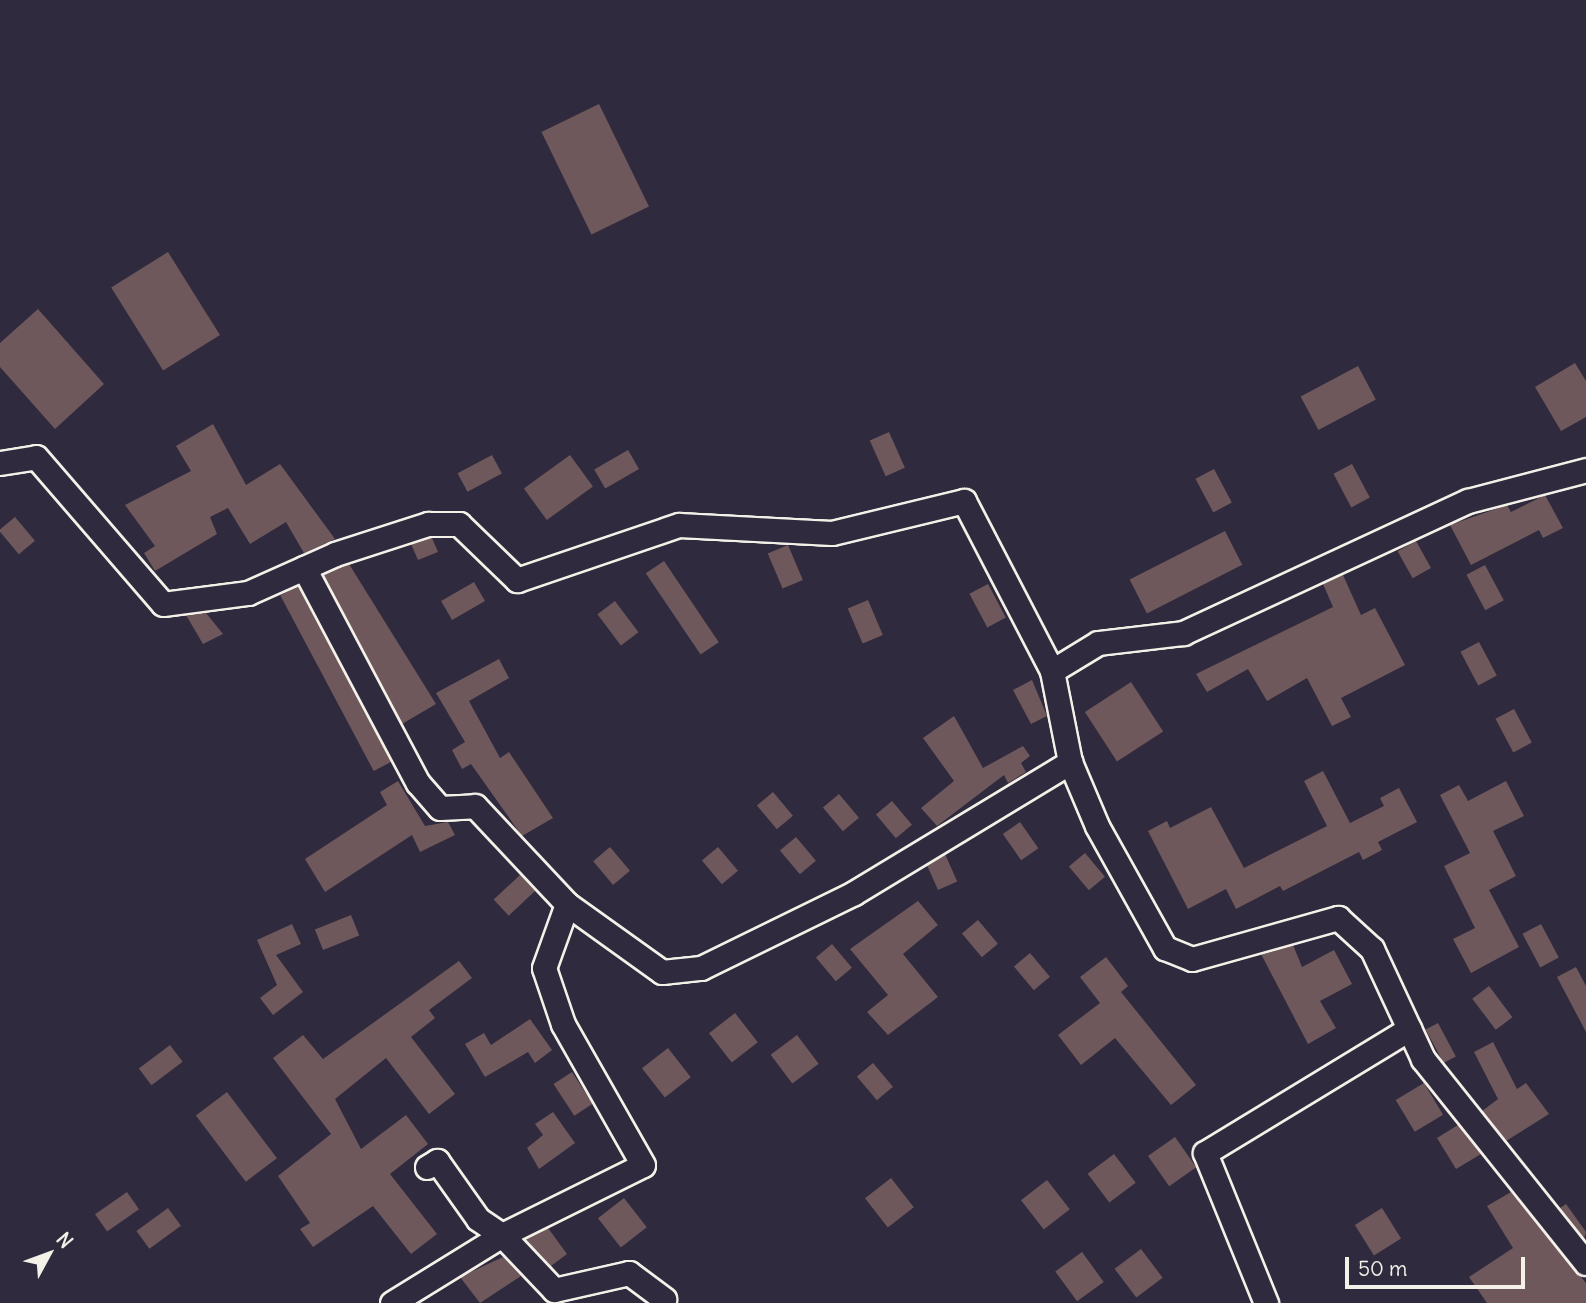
<!DOCTYPE html>
<html>
<head>
<meta charset="utf-8">
<style>
  body { margin:0 }
  #map { position:relative; width:1586px; height:1303px; overflow:hidden; background:#2f2a3d; font-family:Delius,sans-serif }
  div>[style] { position:absolute }
  .building>* { inset:0; background:#6e585c; transform-origin:0 0 }
  .roads { filter:drop-shadow(2px 0 #f4f1e8) drop-shadow(-2px 0 #f4f1e8) drop-shadow(0 2px #f4f1e8) drop-shadow(0 -2px #f4f1e8) }
  .minor>* { height:23px; margin:-11.5px; padding:0 11.5px; transform-origin:11.5px; border-radius:11.5px; background:#2f2a3d }
  span { translate:-50% -50%; white-space:nowrap; text-align:center; line-height:1.15; -webkit-text-stroke:6px #2f2a3d; paint-order:stroke }
  .north { position:absolute; left:14px; top:1219px; width:70px; height:70px; -webkit-text-stroke:5px #2f2a3d; paint-order:stroke; rotate:49deg; font-size:19px; font-weight:700; line-height:28px; text-align:center; color:#f4f1e8 }
  .north::after { content:''; display:block; margin:auto; width:24px; height:32px; background:#f4f1e8; clip-path:polygon(50% 0,100% 100%,50% 72%,0 100%) }
  .scale { position:absolute; left:1345px; top:1257px; width:180px; height:32px; box-sizing:border-box; border:4px solid #f4f1e8; border-top:0; padding-left:9px; font-size:21px; line-height:24px; white-space:nowrap; color:#f4f1e8; -webkit-text-stroke:5px #2f2a3d; paint-order:stroke }
</style>
</head>
<body>
<div id="map">
  <div class="building">
    <i style="left:599px;top:104px;width:114px;height:64px;rotate:64deg"></i>
    <i style="left:168px;top:252px;width:98px;height:67px;rotate:58deg"></i>
    <i style="clip-path:polygon(38px 309px,104px 384px,55px 429px,0 367px,0 343px)"></i>
    <i style="clip-path:polygon(1575px 363px,1586px 381px,1586px 417px,1561px 431px,1535px 387px)"></i>
    <i style="left:1358px;top:366px;width:38px;height:65px;rotate:62deg"></i>
    <i style="clip-path:polygon(213px 424px,246px 485px,280px 464px,335px 539px,304px 553px,286px 522px,250px 544px,228px 508px,210px 517px,217px 534px,155px 571px,144px 553px,155px 546px,125px 505px,191px 471px,176px 446px)"></i>
    <i style="left:889px;top:432px;width:39px;height:21px;rotate:66deg"></i>
    <i style="left:628px;top:450px;width:22px;height:39px;rotate:60deg"></i>
    <i style="left:492px;top:455px;width:21px;height:39px;rotate:62deg"></i>
    <i style="left:570px;top:455px;width:39px;height:57px;rotate:54deg"></i>
    <i style="left:1352px;top:464px;width:38px;height:21px;rotate:62deg"></i>
    <i style="left:1214px;top:469px;width:38px;height:21px;rotate:62deg"></i>
    <i style="clip-path:polygon(1545px 495px,1563px 528px,1543px 538px,1539px 530px,1471px 565px,1450px 525px,1507px 505px,1511px 512px)"></i>
    <i style="left:15px;top:517px;width:31px;height:21px;rotate:50deg"></i>
    <i style="left:1225px;top:531px;width:38px;height:107px;rotate:63deg"></i>
    <i style="clip-path:polygon(432px 538px,438px 552px,418px 560px,411px 544px)"></i>
    <i style="left:1416px;top:541px;width:31px;height:21px;rotate:61deg"></i>
    <i style="left:788px;top:545px;width:38px;height:22px;rotate:67deg"></i>
    <i style="left:664px;top:561px;width:98px;height:22px;rotate:56deg"></i>
    <i style="clip-path:polygon(349px 564px,436px 704px,402px 724px,323px 575px)"></i>
    <i style="left:1485px;top:565px;width:40px;height:21px;rotate:62deg"></i>
    <i style="clip-path:polygon(1343px 575px,1361px 615px,1375px 608px,1405px 665px,1341px 698px,1351px 717px,1332px 726px,1307px 678px,1267px 701px,1248px 669px,1207px 692px,1196px 674px,1333px 607px,1323px 584px)"></i>
    <i style="left:474px;top:582px;width:22px;height:38px;rotate:60deg"></i>
    <i style="left:988px;top:584px;width:38px;height:21px;rotate:62deg"></i>
    <i style="left:298px;top:586px;width:199px;height:20px;rotate:62deg"></i>
    <i style="left:868px;top:600px;width:38px;height:22px;rotate:67deg"></i>
    <i style="left:615px;top:601px;width:39px;height:22px;rotate:53deg"></i>
    <i style="clip-path:polygon(206px 613px,223px 634px,203px 644px,186px 615px)"></i>
    <i style="left:1479px;top:642px;width:38px;height:21px;rotate:62deg"></i>
    <i style="clip-path:polygon(499px 659px,509px 678px,469px 701px,500px 758px,509px 752px,553px 818px,522px 836px,471px 764px,462px 769px,452px 750px,465px 742px,436px 693px)"></i>
    <i style="clip-path:polygon(1032px 680px,1047px 716px,1031px 724px,1013px 690px)"></i>
    <i style="left:1131px;top:682px;width:59px;height:55px;rotate:57deg"></i>
    <i style="left:1514px;top:709px;width:38px;height:21px;rotate:62deg"></i>
    <i style="clip-path:polygon(954px 716px,983px 768px,1023px 746px,1030px 756px,1021px 763px,1026px 772px,1008px 783px,1004px 775px,937px 826px,921px 808px,954px 781px,923px 738px)"></i>
    <i style="clip-path:polygon(1323px 771px,1350px 823px,1384px 806px,1380px 798px,1399px 788px,1417px 822px,1378px 842px,1382px 850px,1363px 860px,1359px 852px,1283px 891px,1280px 886px,1236px 909px,1226px 889px,1188px 909px,1148px 831px,1167px 821px,1170px 828px,1211px 807px,1244px 868px,1327px 826px,1304px 781px)"></i>
    <i style="clip-path:polygon(398px 781px,425px 826px,448px 822px,455px 835px,420px 852px,412px 835px,325px 892px,305px 859px,387px 805px,380px 792px)"></i>
    <i style="clip-path:polygon(1506px 781px,1524px 816px,1493px 831px,1516px 876px,1489px 890px,1519px 947px,1471px 973px,1453px 939px,1475px 928px,1444px 866px,1470px 853px,1440px 795px,1459px 785px,1468px 801px)"></i>
    <i style="left:773px;top:792px;width:31px;height:21px;rotate:50deg"></i>
    <i style="left:839px;top:794px;width:31px;height:21px;rotate:50deg"></i>
    <i style="left:892px;top:801px;width:31px;height:21px;rotate:50deg"></i>
    <i style="left:1020px;top:822px;width:32px;height:21px;rotate:55deg"></i>
    <i style="left:796px;top:837px;width:31px;height:21px;rotate:50deg"></i>
    <i style="left:610px;top:847px;width:31px;height:22px;rotate:50deg"></i>
    <i style="left:718px;top:847px;width:31px;height:21px;rotate:50deg"></i>
    <i style="left:1085px;top:853px;width:31px;height:21px;rotate:50deg"></i>
    <i style="left:945px;top:854px;width:30px;height:21px;rotate:66deg"></i>
    <i style="left:520px;top:875px;width:22px;height:36px;rotate:47deg"></i>
    <i style="clip-path:polygon(918px 901px,938px 925px,903px 954px,938px 997px,888px 1035px,867px 1012px,888px 995px,850px 949px)"></i>
    <i style="left:351px;top:915px;width:22px;height:39px;rotate:68deg"></i>
    <i style="left:978px;top:920px;width:31px;height:21px;rotate:50deg"></i>
    <i style="clip-path:polygon(292px 924px,301px 944px,276px 955px,303px 992px,273px 1015px,260px 998px,277px 985px,257px 940px)"></i>
    <i style="left:1541px;top:924px;width:38px;height:21px;rotate:62deg"></i>
    <i style="left:832px;top:944px;width:31px;height:21px;rotate:50deg"></i>
    <i style="clip-path:polygon(1293px 945px,1302px 967px,1334px 950px,1352px 984px,1320px 1001px,1336px 1028px,1308px 1044px,1261px 954px)"></i>
    <i style="left:1030px;top:953px;width:31px;height:21px;rotate:50deg"></i>
    <i style="clip-path:polygon(1106px 957px,1128px 986px,1121px 992px,1196px 1085px,1171px 1105px,1115px 1038px,1081px 1065px,1058px 1035px,1100px 1003px,1080px 977px)"></i>
    <i style="clip-path:polygon(459px 961px,472px 978px,429px 1010px,435px 1018px,411px 1037px,455px 1094px,429px 1114px,386px 1058px,335px 1099px,361px 1149px,406px 1115px,428px 1144px,390px 1174px,437px 1234px,411px 1254px,373px 1206px,313px 1247px,300px 1229px,310px 1223px,278px 1176px,331px 1134px,273px 1058px,303px 1035px,323px 1059px)"></i>
    <i style="clip-path:polygon(1576px 967px,1586px 986px,1586px 1032px,1557px 977px)"></i>
    <i style="left:1489px;top:986px;width:39px;height:21px;rotate:53deg"></i>
    <i style="left:735px;top:1013px;width:37px;height:33px;rotate:52deg"></i>
    <i style="clip-path:polygon(530px 1019px,552px 1050px,535px 1063px,528px 1052px,485px 1077px,465px 1044px,484px 1033px,491px 1045px)"></i>
    <i style="left:1438px;top:1023px;width:38px;height:14px;rotate:62deg"></i>
    <i style="left:797px;top:1035px;width:36px;height:33px;rotate:53deg"></i>
    <i style="clip-path:polygon(1493px 1042px,1517px 1089px,1526px 1083px,1549px 1114px,1506px 1141px,1482px 1111px,1498px 1099px,1474px 1052px)"></i>
    <i style="left:170px;top:1045px;width:21px;height:39px;rotate:53deg"></i>
    <i style="left:668px;top:1048px;width:37px;height:33px;rotate:52deg"></i>
    <i style="left:873px;top:1063px;width:31px;height:21px;rotate:50deg"></i>
    <i style="left:572px;top:1072px;width:38px;height:22px;rotate:57deg"></i>
    <i style="left:1424px;top:1083px;width:37px;height:33px;rotate:59deg"></i>
    <i style="left:227px;top:1092px;width:83px;height:39px;rotate:53deg"></i>
    <i style="clip-path:polygon(553px 1112px,575px 1143px,539px 1169px,527px 1148px,543px 1135px,535px 1124px)"></i>
    <i style="clip-path:polygon(1458px 1125px,1481px 1154px,1456px 1169px,1437px 1138px)"></i>
    <i style="left:1175px;top:1137px;width:37px;height:33px;rotate:55deg"></i>
    <i style="left:1114px;top:1154px;width:36px;height:33px;rotate:53deg"></i>
    <i style="left:891px;top:1178px;width:37px;height:33px;rotate:52deg"></i>
    <i style="left:1047px;top:1180px;width:37px;height:33px;rotate:52deg"></i>
    <i style="left:127px;top:1192px;width:21px;height:39px;rotate:55deg"></i>
    <i style="clip-path:polygon(1511px 1192px,1586px 1283px,1586px 1303px,1487px 1303px,1469px 1277px,1513px 1248px,1487px 1206px)"></i>
    <i style="left:624px;top:1198px;width:37px;height:33px;rotate:52deg"></i>
    <i style="clip-path:polygon(1566px 1204px,1586px 1232px,1584px 1239px,1560px 1208px)"></i>
    <i style="left:168px;top:1208px;width:22px;height:39px;rotate:54deg"></i>
    <i style="left:1382px;top:1208px;width:36px;height:32px;rotate:58deg"></i>
    <i style="clip-path:polygon(548px 1228px,567px 1254px,551px 1266px,525px 1239px)"></i>
    <i style="left:1141px;top:1249px;width:36px;height:33px;rotate:53deg"></i>
    <i style="left:1082px;top:1252px;width:37px;height:33px;rotate:54deg"></i>
    <i style="clip-path:polygon(503px 1257px,521px 1276px,480px 1303px,460px 1277px)"></i>
  </div>
  <div class="roads">
    <div class="minor">
      <i style="left:0;top:463px;width:36px;rotate:-9deg"></i>
      <i style="left:36px;top:457px;width:194px;rotate:49.2deg"></i>
      <i style="left:163px;top:604px;width:86px;rotate:-7.4deg"></i>
      <i style="left:248px;top:593px;width:95px;rotate:-24.1deg"></i>
      <i style="left:335px;top:554px;width:98px;rotate:-17.9deg"></i>
      <i style="left:428px;top:524px;width:31px"></i>
      <i style="left:459px;top:524px;width:81px;rotate:44deg"></i>
      <i style="left:517px;top:580px;width:171px;rotate:-18.8deg"></i>
      <i style="left:679px;top:525px;width:153px;rotate:3deg"></i>
      <i style="left:832px;top:533px;width:136px;rotate:-13.6deg"></i>
      <i style="left:964px;top:501px;width:191px;rotate:62.6deg"></i>
      <i style="left:1052px;top:671px;width:93px;rotate:78.8deg"></i>
      <i style="left:1070px;top:762px;width:69px;rotate:67.1deg"></i>
      <i style="left:1097px;top:826px;width:140px;rotate:60.9deg"></i>
      <i style="left:1165px;top:948px;width:29px;rotate:22deg"></i>
      <i style="left:1192px;top:959px;width:152px;rotate:-15.7deg"></i>
      <i style="left:1338px;top:918px;width:46px;rotate:42.4deg"></i>
      <i style="left:1372px;top:949px;width:121px;rotate:65.1deg"></i>
      <i style="left:1423px;top:1059px;width:261px;rotate:51.4deg"></i>
      <i style="left:304px;top:568px;width:243px;rotate:62.1deg"></i>
      <i style="left:418px;top:783px;width:33px;rotate:49deg"></i>
      <i style="left:440px;top:808px;width:35px;rotate:-3deg"></i>
      <i style="left:475px;top:806px;width:134px;rotate:46.8deg"></i>
      <i style="left:567px;top:904px;width:117px;rotate:35.6deg"></i>
      <i style="left:662px;top:972px;width:39px;rotate:-6deg"></i>
      <i style="left:701px;top:968px;width:170px;rotate:-26.1deg"></i>
      <i style="left:854px;top:893px;width:253px;rotate:-31.2deg"></i>
      <i style="left:1052px;top:671px;width:54px;rotate:-31.3deg"></i>
      <i style="left:1098px;top:643px;width:86px;rotate:-6.7deg"></i>
      <i style="left:1183px;top:633px;width:314px;rotate:-24.9deg"></i>
      <i style="left:1468px;top:501px;width:122px;rotate:-14.7deg"></i>
      <i style="left:427px;top:1167px;width:12px;rotate:-31deg"></i>
      <i style="left:437px;top:1161px;width:71px;rotate:54.7deg"></i>
      <i style="left:478px;top:1219px;width:29px;rotate:34deg"></i>
      <i style="left:502px;top:1235px;width:157px;rotate:-26.4deg"></i>
      <i style="left:643px;top:1165px;width:162px;rotate:-119.6deg"></i>
      <i style="left:563px;top:1024px;width:59px;rotate:-108.7deg"></i>
      <i style="left:544px;top:968px;width:68px;rotate:-70.2deg"></i>
      <i style="left:392px;top:1303px;width:129px;rotate:-31.7deg"></i>
      <i style="left:502px;top:1235px;width:76px;rotate:46.6deg"></i>
      <i style="left:554px;top:1290px;width:77px;rotate:-12.8deg"></i>
      <i style="left:629px;top:1273px;width:44px;rotate:36.6deg"></i>
      <i style="left:1266px;top:1303px;width:162px;rotate:-112.1deg"></i>
      <i style="left:1205px;top:1153px;width:239px;rotate:-31.3deg"></i>
    </div>
  </div>
  <div class="north">N</div>
  <div class="scale">50 m</div>
</div>
</body>
</html>
